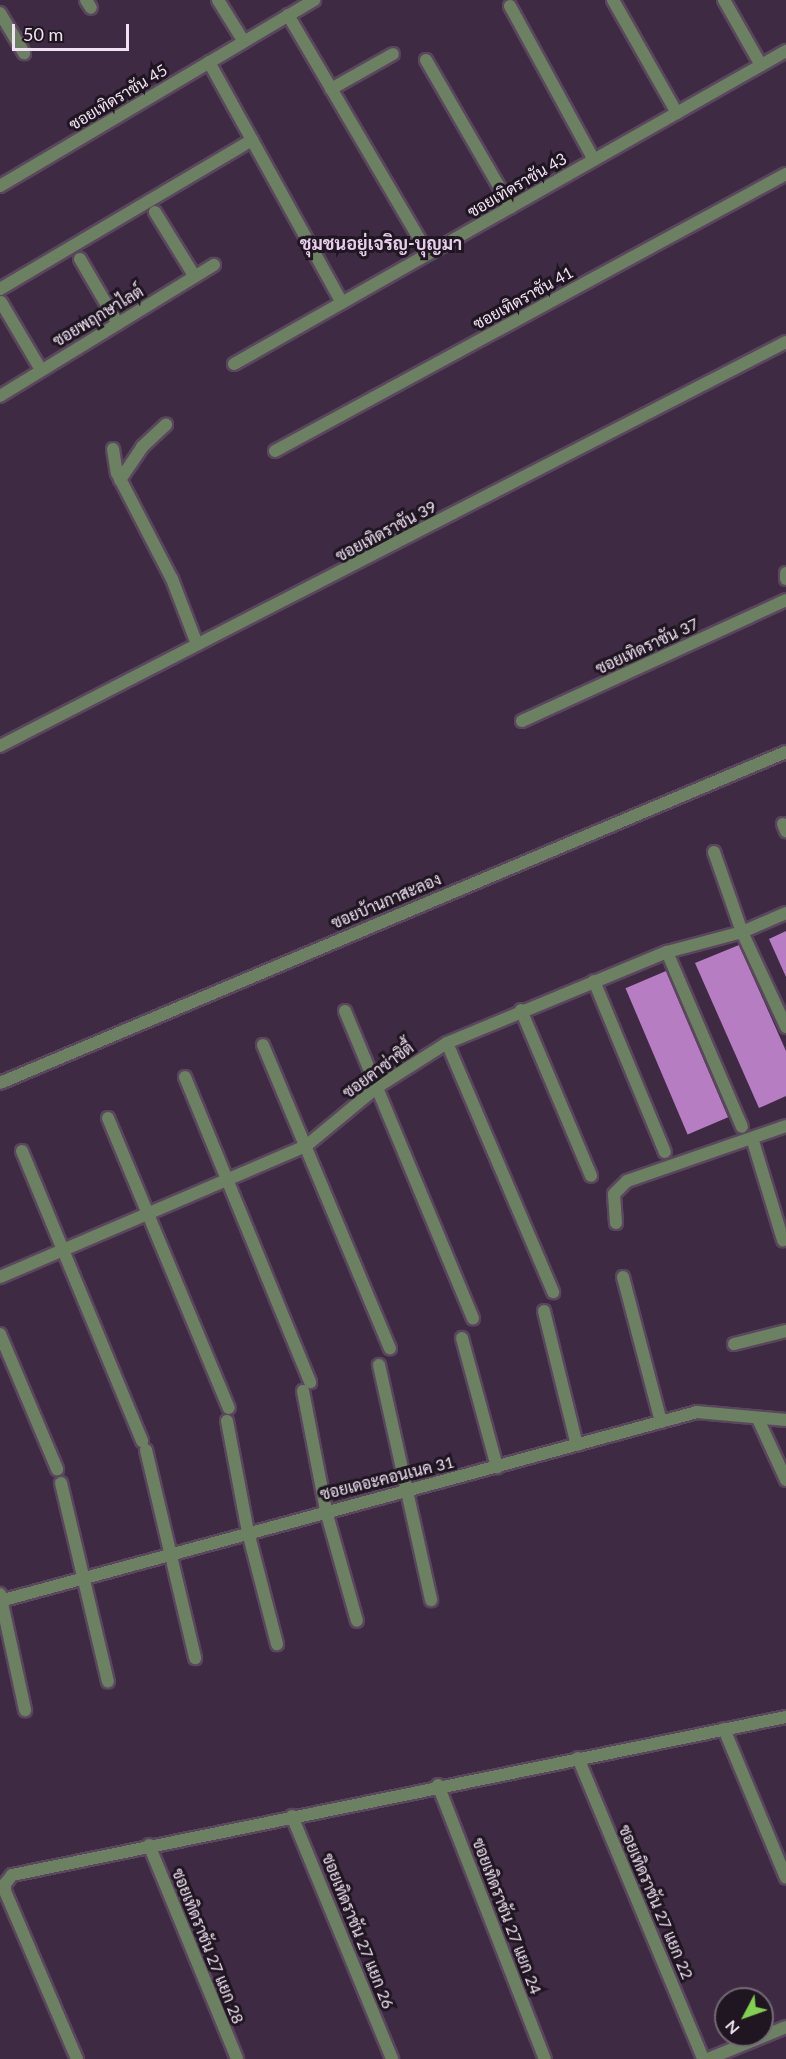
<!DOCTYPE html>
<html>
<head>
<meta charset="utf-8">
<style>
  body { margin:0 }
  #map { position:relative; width:786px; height:2059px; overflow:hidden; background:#3e2a42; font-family:Lato,Sarabun,sans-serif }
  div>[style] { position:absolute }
  .building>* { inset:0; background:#b77dc2; transform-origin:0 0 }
  .roads { filter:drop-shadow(2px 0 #5a475e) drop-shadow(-2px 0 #5a475e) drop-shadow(0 2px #5a475e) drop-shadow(0 -2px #5a475e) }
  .street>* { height:12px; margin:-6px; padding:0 6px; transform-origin:6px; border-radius:6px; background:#6c8162 }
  span { translate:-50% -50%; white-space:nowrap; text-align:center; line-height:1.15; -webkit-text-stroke:6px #1f1621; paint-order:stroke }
  .street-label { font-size:16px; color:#f0e2f2 }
  .neighbourhood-label { font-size:18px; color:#e8ceec; font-weight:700 }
  .north { position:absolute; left:714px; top:1987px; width:60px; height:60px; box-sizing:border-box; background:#1f1621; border:2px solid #736875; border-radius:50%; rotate:229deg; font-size:16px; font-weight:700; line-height:24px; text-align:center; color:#f0e2f2 }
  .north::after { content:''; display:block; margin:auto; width:21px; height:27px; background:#81d050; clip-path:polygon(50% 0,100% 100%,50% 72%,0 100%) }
  .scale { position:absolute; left:12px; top:24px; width:117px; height:27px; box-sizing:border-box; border:3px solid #f0e2f2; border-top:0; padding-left:8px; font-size:18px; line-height:21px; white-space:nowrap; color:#f0e2f2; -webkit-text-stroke:4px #1f1621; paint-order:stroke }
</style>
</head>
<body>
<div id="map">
  <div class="building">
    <i style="clip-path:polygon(786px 931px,786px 977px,769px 939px)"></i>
    <i style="clip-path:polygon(739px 945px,786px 1051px,786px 1096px,759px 1108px,695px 963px)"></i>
    <i style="left:666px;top:971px;width:159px;height:44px;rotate:67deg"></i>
  </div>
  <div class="roads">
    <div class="street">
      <i style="left:86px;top:0;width:9px;rotate:58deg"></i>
      <i style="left:218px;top:0;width:49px;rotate:58.2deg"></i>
      <i style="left:613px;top:0;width:130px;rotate:60.5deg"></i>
      <i style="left:724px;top:0;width:75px;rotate:60.4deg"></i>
      <i style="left:510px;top:6px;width:175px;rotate:61.4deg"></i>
      <i style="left:0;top:13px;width:47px;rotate:59deg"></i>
      <i style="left:288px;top:15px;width:277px;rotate:59.6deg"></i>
      <i style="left:426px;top:60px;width:170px;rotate:60deg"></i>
      <i style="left:209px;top:62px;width:275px;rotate:61.1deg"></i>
      <i style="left:331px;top:89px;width:71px;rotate:-29.4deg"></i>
      <i style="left:0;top:186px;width:365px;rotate:-30.6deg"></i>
      <i style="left:155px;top:212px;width:76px;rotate:58.4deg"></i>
      <i style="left:80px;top:259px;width:75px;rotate:59.7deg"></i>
      <i style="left:0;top:289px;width:293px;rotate:-30.6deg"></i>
      <i style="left:1px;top:302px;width:79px;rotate:59.5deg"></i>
      <i style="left:234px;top:364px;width:635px;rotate:-29.55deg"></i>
      <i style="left:0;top:396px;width:251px;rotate:-31.5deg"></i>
      <i style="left:113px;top:449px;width:24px;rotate:81deg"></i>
      <i style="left:117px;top:473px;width:119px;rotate:62.6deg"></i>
      <i style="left:172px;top:579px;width:70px;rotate:69deg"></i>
      <i style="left:275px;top:451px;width:581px;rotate:-28.46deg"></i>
      <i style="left:120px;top:480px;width:40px;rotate:-56deg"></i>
      <i style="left:142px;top:447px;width:33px;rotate:-43deg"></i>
      <i style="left:786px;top:573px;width:6px;rotate:90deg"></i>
      <i style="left:522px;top:721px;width:290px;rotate:-24.6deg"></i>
      <i style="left:0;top:746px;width:884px;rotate:-27.2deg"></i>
      <i style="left:783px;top:824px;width:8px;rotate:67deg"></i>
      <i style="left:714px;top:852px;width:85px;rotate:70.7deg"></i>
      <i style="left:742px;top:932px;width:105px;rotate:65.1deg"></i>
      <i style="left:667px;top:952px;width:190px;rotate:66.8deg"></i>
      <i style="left:594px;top:981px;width:185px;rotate:67.5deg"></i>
      <i style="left:521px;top:1010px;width:180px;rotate:67.1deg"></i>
      <i style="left:345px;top:1011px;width:333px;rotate:67.4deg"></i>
      <i style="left:447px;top:1043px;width:271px;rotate:66.9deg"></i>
      <i style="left:263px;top:1045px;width:329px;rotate:67.3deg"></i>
      <i style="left:185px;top:1077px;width:330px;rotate:67.7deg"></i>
      <i style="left:0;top:1083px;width:853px;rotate:-22.84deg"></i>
      <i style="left:108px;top:1118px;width:314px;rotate:67.4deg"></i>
      <i style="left:752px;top:1138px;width:107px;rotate:73.1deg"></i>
      <i style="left:22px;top:1151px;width:314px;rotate:67.5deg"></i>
      <i style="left:616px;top:1223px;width:29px;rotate:-94deg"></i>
      <i style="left:614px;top:1194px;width:18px;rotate:-45deg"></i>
      <i style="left:627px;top:1181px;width:168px;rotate:-19.1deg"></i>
      <i style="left:0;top:1277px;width:333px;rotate:-23.2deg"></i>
      <i style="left:306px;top:1146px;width:91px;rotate:-39.6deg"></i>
      <i style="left:376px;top:1088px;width:84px;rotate:-32.4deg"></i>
      <i style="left:447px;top:1043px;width:238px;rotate:-22.5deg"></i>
      <i style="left:667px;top:952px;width:78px;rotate:-14.9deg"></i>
      <i style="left:742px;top:932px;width:48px;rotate:-23.4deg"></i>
      <i style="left:623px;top:1277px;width:150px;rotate:75.3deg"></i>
      <i style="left:544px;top:1311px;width:138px;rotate:76.2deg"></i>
      <i style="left:0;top:1334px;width:147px;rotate:67.1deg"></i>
      <i style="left:462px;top:1338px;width:134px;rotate:74.8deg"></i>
      <i style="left:734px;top:1344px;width:54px;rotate:-14deg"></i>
      <i style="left:379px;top:1365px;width:241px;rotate:77.5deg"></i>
      <i style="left:303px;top:1391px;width:122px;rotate:79.1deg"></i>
      <i style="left:326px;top:1511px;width:114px;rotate:74.3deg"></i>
      <i style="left:758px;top:1419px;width:67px;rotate:65.3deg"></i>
      <i style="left:227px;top:1421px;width:113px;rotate:79.3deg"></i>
      <i style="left:248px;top:1532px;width:116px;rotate:75.5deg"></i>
      <i style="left:146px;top:1450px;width:214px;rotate:76.7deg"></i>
      <i style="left:61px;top:1483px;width:204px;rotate:76.7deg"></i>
      <i style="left:0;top:1594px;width:119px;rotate:77.8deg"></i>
      <i style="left:0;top:1601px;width:722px;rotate:-15.17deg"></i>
      <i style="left:697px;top:1412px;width:89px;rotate:5.1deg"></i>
      <i style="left:724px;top:1729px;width:161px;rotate:67.4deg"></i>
      <i style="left:578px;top:1758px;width:326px;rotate:67.4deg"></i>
      <i style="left:438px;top:1785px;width:294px;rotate:68.7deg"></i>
      <i style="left:292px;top:1816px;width:263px;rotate:67.6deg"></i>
      <i style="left:149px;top:1845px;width:231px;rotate:67.6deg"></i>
      <i style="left:77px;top:2059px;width:183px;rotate:-113.2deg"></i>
      <i style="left:5px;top:1891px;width:7px;rotate:-90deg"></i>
      <i style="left:5px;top:1884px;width:11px;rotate:-52deg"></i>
      <i style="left:12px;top:1875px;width:790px;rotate:-11.54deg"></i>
      <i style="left:708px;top:2059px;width:84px;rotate:-22.3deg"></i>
    </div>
  </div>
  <div class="street-label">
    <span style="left:118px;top:97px;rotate:-31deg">ซอยเทิดราชัน 45</span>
    <span style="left:517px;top:185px;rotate:-30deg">ซอยเทิดราชัน 43</span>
    <span style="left:523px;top:298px;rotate:-29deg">ซอยเทิดราชัน 41</span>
    <span style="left:98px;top:316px;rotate:-31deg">ซอยพฤกษาไลต์</span>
    <span style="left:386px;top:531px;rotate:-28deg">ซอยเทิดราชัน 39</span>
    <span style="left:647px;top:646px;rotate:-25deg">ซอยเทิดราชัน 37</span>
    <span style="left:386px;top:901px;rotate:-23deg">ซอยบ้านกาสะลอง</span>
    <span style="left:378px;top:1070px;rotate:-36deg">ซอยคาซ่าซิตี้</span>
    <span style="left:387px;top:1478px;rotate:-14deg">ซอยเดอะคอนเนค 31</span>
    <span style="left:656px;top:1902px;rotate:67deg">ซอยเทิดราชัน 27 แยก 22</span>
    <span style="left:507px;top:1916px;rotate:69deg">ซอยเทิดราชัน 27 แยก 24</span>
    <span style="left:358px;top:1931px;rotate:68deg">ซอยเทิดราชัน 27 แยก 26</span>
    <span style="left:208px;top:1946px;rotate:68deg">ซอยเทิดราชัน 27 แยก 28</span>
  </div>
  <div class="neighbourhood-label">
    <span style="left:381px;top:243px">ชุมชนอยู่เจริญ-บุญมา</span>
  </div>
  <div class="north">N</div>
  <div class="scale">50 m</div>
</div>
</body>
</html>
